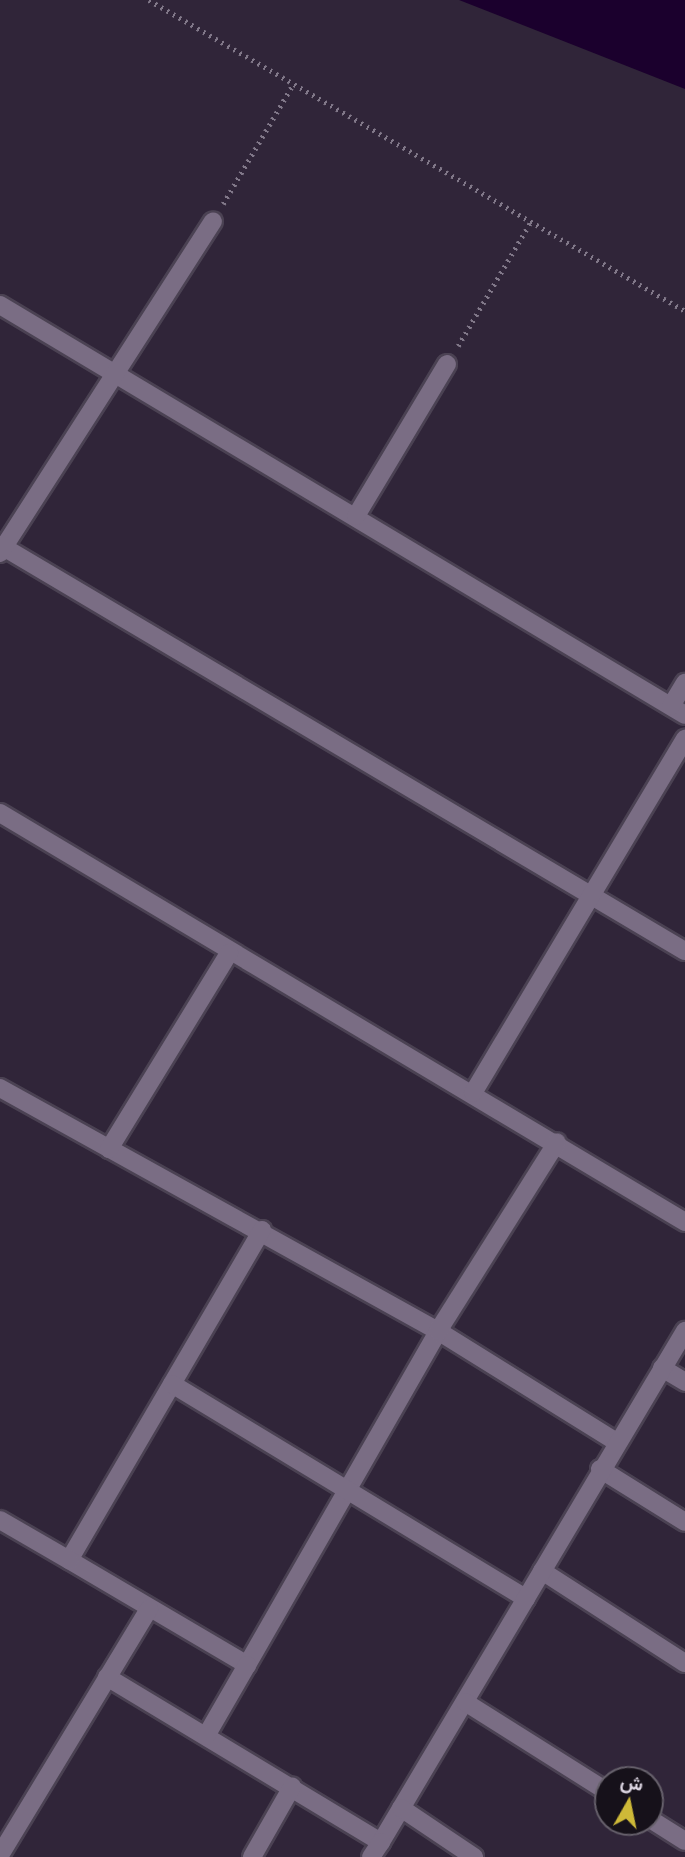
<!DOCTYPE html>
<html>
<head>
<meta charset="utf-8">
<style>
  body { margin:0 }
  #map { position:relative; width:685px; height:1857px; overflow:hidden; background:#302539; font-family:Barlow,Vazirmatn,sans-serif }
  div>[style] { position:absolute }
  .water>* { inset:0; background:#1b002d }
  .path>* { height:4.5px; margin-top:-2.25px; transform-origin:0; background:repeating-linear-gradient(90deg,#817889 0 2px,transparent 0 7px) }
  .roads { filter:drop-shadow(2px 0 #4b4253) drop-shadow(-2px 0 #4b4253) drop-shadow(0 2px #4b4253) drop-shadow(0 -2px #4b4253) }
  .minor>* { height:18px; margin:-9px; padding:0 9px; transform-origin:9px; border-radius:9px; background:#7a6d84 }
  span { translate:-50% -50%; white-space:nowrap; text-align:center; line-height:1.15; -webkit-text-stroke:5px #16111a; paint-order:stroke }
  .north { position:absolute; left:594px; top:1766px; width:70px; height:70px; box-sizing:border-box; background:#16111a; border:2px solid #66606b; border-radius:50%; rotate:9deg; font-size:19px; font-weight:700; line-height:28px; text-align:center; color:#ded7e4 }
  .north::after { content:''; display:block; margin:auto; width:24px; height:32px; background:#ceb938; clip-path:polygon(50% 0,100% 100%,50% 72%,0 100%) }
</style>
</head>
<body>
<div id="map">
  <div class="water">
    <i style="clip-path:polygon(459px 0,685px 0,685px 89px)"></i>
  </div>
  <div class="path">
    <i style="left:149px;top:0;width:620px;rotate:30.12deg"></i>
    <i style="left:223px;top:204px;width:139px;rotate:-59.7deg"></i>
    <i style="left:458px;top:346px;width:143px;rotate:-59.7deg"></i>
  </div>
  <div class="roads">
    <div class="minor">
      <i style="left:0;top:305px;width:798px;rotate:30.9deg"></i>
      <i style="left:356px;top:516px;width:177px;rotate:-59.1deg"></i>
      <i style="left:0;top:545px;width:796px;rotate:30.66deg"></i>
      <i style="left:0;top:553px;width:394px;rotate:-57.3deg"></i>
      <i style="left:671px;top:706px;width:27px;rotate:-59deg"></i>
      <i style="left:0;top:813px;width:798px;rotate:30.84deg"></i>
      <i style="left:0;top:1088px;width:501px;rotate:29.02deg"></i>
      <i style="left:438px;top:1331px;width:210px;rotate:31.9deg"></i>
      <i style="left:473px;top:1093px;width:413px;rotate:-59.1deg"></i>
      <i style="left:109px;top:1149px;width:230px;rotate:-58.5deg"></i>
      <i style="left:262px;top:1230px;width:382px;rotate:120.3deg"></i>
      <i style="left:69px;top:1560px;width:207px;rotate:30.5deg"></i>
      <i style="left:247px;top:1665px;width:385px;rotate:-60.2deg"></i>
      <i style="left:438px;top:1331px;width:223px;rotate:-57.8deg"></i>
      <i style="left:662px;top:1368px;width:27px;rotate:31deg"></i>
      <i style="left:172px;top:1384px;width:414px;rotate:31.2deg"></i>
      <i style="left:600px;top:1469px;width:100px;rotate:31.9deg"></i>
      <i style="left:0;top:1520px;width:80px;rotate:30.1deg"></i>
      <i style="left:542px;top:1571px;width:170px;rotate:32.8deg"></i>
      <i style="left:107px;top:1677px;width:320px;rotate:31.1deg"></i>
      <i style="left:381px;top:1842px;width:595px;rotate:-59.25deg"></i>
      <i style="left:465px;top:1702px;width:169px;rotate:32.2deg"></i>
      <i style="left:206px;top:1736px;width:82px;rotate:-60deg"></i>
      <i style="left:401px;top:1808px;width:88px;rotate:33.9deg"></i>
      <i style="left:650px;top:1819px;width:41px;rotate:32.2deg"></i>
      <i style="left:0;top:1855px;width:288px;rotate:-58.8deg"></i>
      <i style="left:252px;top:1857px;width:81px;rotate:-60.3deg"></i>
      <i style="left:371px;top:1857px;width:18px;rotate:-56deg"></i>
    </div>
  </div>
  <div class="north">ش</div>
</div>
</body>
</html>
